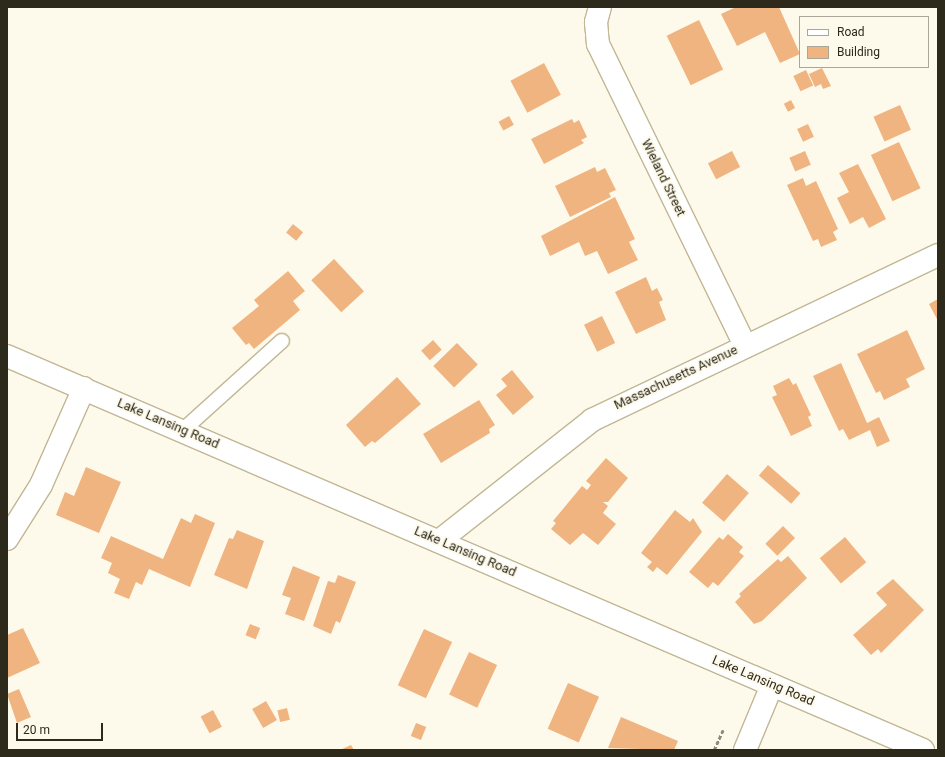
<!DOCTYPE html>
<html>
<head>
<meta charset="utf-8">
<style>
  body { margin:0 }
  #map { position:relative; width:945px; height:757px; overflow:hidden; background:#fefaeb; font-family:Roboto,sans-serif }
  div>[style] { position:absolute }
  .building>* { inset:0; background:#efb480; transform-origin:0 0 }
  .path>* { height:2.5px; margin-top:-1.25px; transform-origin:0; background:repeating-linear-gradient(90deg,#8f8b7c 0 4px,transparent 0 6px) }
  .roads { filter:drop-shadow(1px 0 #c1b794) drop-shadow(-1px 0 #c1b794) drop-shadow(0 1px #c1b794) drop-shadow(0 -1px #c1b794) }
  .service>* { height:14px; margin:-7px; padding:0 7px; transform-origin:7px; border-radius:7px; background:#fff }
  .minor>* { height:22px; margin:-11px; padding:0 11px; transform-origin:11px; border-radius:11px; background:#fff }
  .secondary>* { height:22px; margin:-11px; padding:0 11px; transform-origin:11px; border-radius:11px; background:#fff }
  span { translate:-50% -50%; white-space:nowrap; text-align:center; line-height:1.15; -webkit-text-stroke:4px #fefaeb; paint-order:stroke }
  .street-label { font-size:13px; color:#2d291b }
  .frame { position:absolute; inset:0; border:8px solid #2d291b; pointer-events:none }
  .legend { position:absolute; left:799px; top:16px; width:130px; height:52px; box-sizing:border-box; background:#fefaeb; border:1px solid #aaa698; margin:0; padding:5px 7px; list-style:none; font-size:12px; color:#2d291b }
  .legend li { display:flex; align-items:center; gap:8px; height:20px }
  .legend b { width:20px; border:1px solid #aaa698 }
  .scale { position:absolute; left:16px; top:723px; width:87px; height:18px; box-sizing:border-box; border:2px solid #2d291b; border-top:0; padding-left:5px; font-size:12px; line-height:14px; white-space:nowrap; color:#2d291b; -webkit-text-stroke:3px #fefaeb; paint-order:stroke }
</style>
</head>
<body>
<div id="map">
  <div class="building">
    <i style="clip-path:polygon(736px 7px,779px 7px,800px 54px,780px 63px,765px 32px,737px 46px,721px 14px)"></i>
    <i style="left:699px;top:20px;width:55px;height:36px;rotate:64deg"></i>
    <i style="left:544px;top:63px;width:36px;height:38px;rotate:62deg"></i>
    <i style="clip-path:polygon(822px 68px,831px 86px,823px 89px,821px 84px,815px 87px,809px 74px)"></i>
    <i style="left:806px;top:70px;width:17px;height:14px;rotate:65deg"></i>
    <i style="left:791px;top:100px;width:9px;height:8px;rotate:63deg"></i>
    <i style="left:900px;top:105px;width:27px;height:29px;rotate:66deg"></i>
    <i style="left:509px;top:116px;width:10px;height:12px;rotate:61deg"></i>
    <i style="clip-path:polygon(572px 119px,574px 123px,579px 120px,587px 137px,581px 140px,584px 143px,544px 164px,531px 139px)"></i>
    <i style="left:808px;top:124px;width:14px;height:12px;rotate:65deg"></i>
    <i style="left:899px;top:142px;width:51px;height:31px;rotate:65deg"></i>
    <i style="left:732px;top:151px;width:18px;height:27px;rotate:63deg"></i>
    <i style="left:805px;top:151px;width:15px;height:17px;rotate:67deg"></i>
    <i style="clip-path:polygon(858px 164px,886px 219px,869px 228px,863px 217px,850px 224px,837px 198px,849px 192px,839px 173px)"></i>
    <i style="clip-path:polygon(595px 167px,597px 172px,605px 168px,616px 190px,609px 193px,611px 197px,570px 217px,555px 186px)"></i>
    <i style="clip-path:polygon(803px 178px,806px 186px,816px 181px,838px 229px,833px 232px,837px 240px,821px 247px,818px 239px,813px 241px,787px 185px)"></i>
    <i style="clip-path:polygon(615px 197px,635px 239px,629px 242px,638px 260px,608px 274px,597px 251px,585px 256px,579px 242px,550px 256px,541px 236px)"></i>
    <i style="left:293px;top:224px;width:13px;height:11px;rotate:39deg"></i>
    <i style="left:334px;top:259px;width:44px;height:31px;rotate:47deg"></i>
    <i style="clip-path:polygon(288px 271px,305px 291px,293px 301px,300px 310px,254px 349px,249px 343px,246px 345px,232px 328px,259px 306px,254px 300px)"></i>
    <i style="clip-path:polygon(646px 277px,652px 291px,657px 288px,663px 300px,659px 302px,666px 320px,636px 334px,615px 292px)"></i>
    <i style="clip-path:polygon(938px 299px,938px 321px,929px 304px)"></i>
    <i style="left:602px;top:316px;width:30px;height:20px;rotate:64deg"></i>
    <i style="clip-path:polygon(907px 330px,925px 369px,906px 379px,910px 387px,884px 400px,880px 391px,876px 393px,857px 354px)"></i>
    <i style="left:433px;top:340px;width:13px;height:16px;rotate:48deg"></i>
    <i style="left:457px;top:343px;width:30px;height:33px;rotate:46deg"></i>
    <i style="clip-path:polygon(841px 363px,867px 423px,879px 417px,890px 441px,877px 447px,870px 430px,849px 440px,843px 429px,839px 431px,813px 376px)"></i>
    <i style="clip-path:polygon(512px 370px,534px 397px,513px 415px,496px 395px,507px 386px,501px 379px)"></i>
    <i style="clip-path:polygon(397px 377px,421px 404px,375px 443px,372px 441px,365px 447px,346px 425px)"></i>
    <i style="clip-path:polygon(789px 378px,793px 385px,796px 383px,811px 415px,808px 417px,812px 426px,791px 436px,772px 397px,777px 395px,773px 386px)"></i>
    <i style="clip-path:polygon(479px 400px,495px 425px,489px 429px,490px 433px,441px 463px,423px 434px)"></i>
    <i style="clip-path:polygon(606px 458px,628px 478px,608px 502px,603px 502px,608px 506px,603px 513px,616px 524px,598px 545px,583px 533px,570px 545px,551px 529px,556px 523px,553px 521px,582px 486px,587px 490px,591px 485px,586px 481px)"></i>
    <i style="left:768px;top:465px;width:43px;height:14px;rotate:41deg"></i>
    <i style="clip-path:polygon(86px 467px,121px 482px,99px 533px,56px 515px,65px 492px,74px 496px)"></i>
    <i style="left:727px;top:474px;width:29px;height:38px;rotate:41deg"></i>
    <i style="clip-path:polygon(675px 510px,690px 522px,693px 518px,702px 532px,667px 575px,657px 567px,653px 572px,647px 567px,652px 562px,641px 553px)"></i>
    <i style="clip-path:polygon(195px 514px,215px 523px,190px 587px,149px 569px,142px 585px,136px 582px,129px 599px,114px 593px,120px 579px,108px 573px,112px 563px,101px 558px,111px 536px,163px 559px,181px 518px,191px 523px)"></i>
    <i style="left:783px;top:526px;width:17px;height:25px;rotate:45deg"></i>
    <i style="clip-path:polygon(237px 530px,264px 541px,247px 589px,214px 575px,229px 538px,233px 539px)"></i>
    <i style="clip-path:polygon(728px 534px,743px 547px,739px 552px,744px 556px,718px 586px,713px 582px,708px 588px,689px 572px,719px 537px,723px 540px)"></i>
    <i style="left:845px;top:537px;width:33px;height:33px;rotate:50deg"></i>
    <i style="clip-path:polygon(788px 556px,807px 578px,762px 621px,754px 624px,735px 602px,741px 596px,739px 594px,778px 559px,781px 562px)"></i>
    <i style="clip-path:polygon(293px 566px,320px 577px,304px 621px,285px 614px,291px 598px,282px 595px)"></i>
    <i style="clip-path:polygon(338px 575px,356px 582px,340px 623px,336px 621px,331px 634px,313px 626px,328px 581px,335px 583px)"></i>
    <i style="clip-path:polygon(893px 579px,924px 610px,881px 653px,878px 649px,871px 655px,853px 635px,887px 605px,876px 593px)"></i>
    <i style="left:250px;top:624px;width:11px;height:12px;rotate:22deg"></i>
    <i style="clip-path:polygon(23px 628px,40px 663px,7px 678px,7px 635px)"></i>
    <i style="left:424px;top:629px;width:31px;height:62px;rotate:25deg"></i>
    <i style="left:469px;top:652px;width:31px;height:47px;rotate:25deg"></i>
    <i style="left:568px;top:683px;width:34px;height:50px;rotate:24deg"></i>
    <i style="clip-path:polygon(19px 689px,31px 717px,17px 723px,7px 694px)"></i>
    <i style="left:266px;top:701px;width:22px;height:16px;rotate:60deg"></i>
    <i style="left:287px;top:708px;width:12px;height:10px;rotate:76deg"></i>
    <i style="left:213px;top:710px;width:19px;height:14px;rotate:62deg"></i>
    <i style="clip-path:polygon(621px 717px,678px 741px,674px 750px,608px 748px)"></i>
    <i style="left:416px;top:723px;width:11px;height:14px;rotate:22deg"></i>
    <i style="clip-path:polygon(351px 745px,354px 750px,340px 750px)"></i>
  </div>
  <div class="path">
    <i style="left:714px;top:750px;width:22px;rotate:-66deg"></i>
  </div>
  <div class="roads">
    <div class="service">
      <i style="left:183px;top:430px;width:133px;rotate:-42deg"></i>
    </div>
    <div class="minor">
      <i style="left:600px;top:7px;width:16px;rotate:105deg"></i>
      <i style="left:596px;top:22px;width:22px;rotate:85deg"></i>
      <i style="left:598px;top:44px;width:336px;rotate:64deg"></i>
      <i style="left:7px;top:539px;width:64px;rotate:-57.8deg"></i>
      <i style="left:41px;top:485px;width:106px;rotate:-66.1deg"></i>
      <i style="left:439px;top:541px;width:195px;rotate:-38.3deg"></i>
      <i style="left:592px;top:420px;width:383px;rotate:-25.5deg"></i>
      <i style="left:745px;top:750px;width:70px;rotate:-67.4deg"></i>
    </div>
    <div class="secondary">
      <i style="left:7px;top:356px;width:997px;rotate:23.27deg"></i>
    </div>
  </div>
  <div class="street-label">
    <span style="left:663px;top:178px;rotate:64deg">Wieland Street</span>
    <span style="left:676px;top:378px;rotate:-25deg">Massachusetts Avenue</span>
    <span style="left:168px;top:424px;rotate:23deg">Lake Lansing Road</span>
    <span style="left:465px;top:552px;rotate:23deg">Lake Lansing Road</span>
    <span style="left:763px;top:681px;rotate:23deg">Lake Lansing Road</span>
  </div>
  <div class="frame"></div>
  <ul class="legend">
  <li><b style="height:5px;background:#fff"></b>Road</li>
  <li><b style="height:11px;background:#efb480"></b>Building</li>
  </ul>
  <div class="scale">20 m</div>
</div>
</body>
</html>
